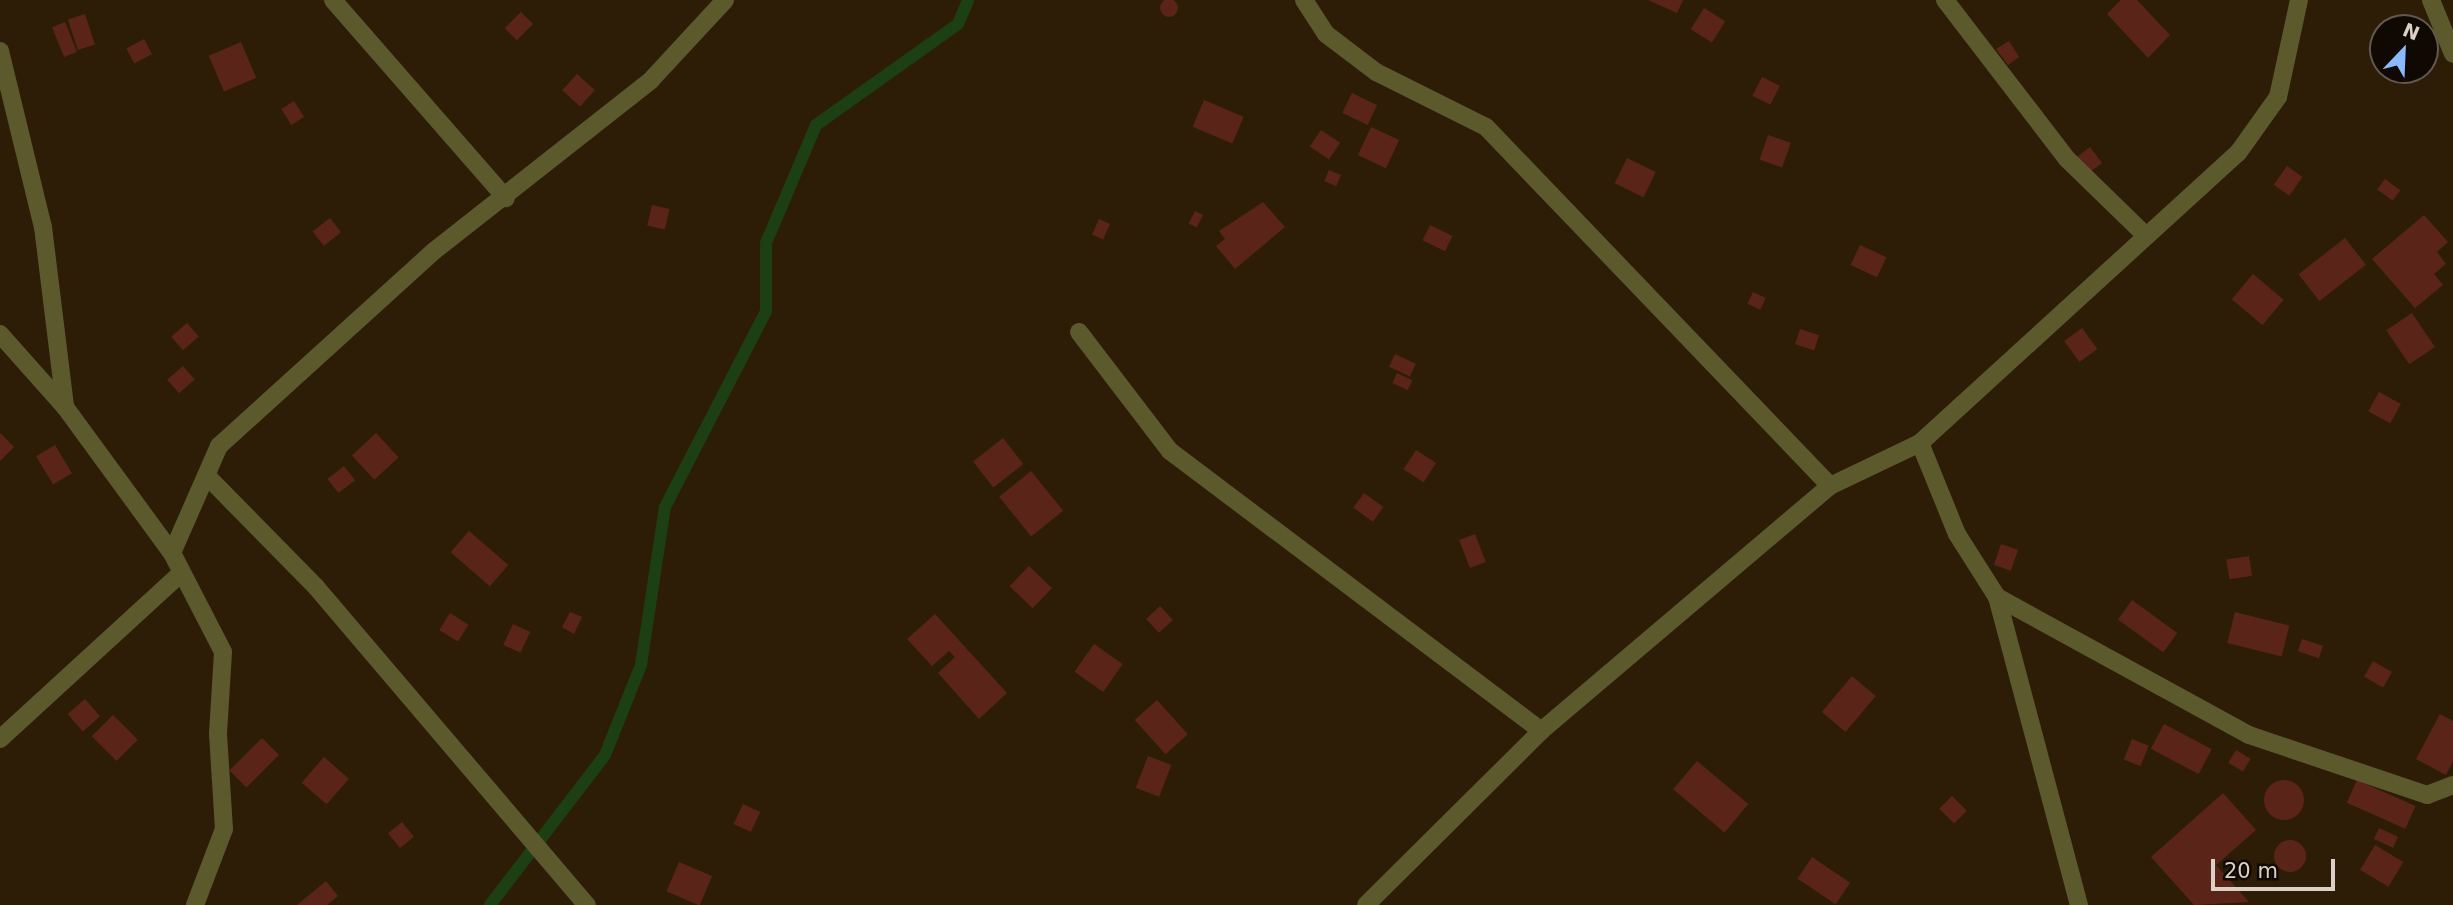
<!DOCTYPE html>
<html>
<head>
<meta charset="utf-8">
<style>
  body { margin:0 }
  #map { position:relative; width:2453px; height:905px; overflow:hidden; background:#2d1d07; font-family:"DejaVu Sans",sans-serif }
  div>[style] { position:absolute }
  .stream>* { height:12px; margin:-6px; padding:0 6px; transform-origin:6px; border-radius:6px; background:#1d3f14 }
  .building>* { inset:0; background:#5a2518; transform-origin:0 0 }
  .round { border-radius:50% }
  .minor>* { height:18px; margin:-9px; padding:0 9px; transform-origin:9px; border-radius:9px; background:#5c592d }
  span { translate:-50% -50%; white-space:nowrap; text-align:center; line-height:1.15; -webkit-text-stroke:5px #100903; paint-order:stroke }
  .north { position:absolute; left:2369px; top:14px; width:70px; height:70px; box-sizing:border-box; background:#100903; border:2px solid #615950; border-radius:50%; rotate:23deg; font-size:19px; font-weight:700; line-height:28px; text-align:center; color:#dbd0c3 }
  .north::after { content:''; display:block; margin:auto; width:24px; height:32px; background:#8abafc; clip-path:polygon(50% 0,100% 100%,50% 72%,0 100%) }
  .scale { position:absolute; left:2211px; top:859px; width:124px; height:32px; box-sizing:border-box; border:4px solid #dbd0c3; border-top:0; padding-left:9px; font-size:21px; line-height:24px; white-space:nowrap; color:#dbd0c3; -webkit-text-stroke:5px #100903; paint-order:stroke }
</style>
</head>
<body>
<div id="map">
  <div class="stream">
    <i style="left:490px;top:905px;width:189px;rotate:-52.5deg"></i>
    <i style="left:605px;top:755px;width:97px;rotate:-68.2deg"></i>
    <i style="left:641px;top:665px;width:160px;rotate:-81.4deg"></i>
    <i style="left:665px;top:507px;width:220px;rotate:-62.7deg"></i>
    <i style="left:766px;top:311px;width:68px;rotate:-90deg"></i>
    <i style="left:766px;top:243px;width:128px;rotate:-67deg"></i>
    <i style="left:816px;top:125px;width:174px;rotate:-35.4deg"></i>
    <i style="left:958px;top:24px;width:26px;rotate:-67deg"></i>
  </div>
  <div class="building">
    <i class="round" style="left:1160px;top:-1px;width:18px;height:18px"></i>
    <i style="clip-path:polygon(1648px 0,1683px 0,1677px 13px)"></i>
    <i style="clip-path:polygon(2121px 0,2137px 0,2170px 35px,2148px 58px,2107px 14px)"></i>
    <i style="left:1704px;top:8px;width:25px;height:25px;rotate:32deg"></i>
    <i style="left:521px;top:12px;width:17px;height:23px;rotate:45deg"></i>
    <i style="left:85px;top:14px;width:32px;height:18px;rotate:72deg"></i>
    <i style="left:65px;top:22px;width:32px;height:14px;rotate:68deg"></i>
    <i style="left:144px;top:39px;width:17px;height:20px;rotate:62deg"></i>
    <i style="clip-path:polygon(2009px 41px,2019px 57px,2008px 65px,1996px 49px)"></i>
    <i style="left:241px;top:42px;width:39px;height:35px;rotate:67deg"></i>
    <i style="left:577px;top:74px;width:24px;height:22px;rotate:42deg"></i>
    <i style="left:1762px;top:77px;width:20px;height:21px;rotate:27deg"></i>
    <i style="left:1352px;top:93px;width:28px;height:22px;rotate:26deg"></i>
    <i style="left:1204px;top:100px;width:43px;height:29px;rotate:23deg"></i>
    <i style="left:294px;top:101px;width:19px;height:15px;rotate:58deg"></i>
    <i style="left:1371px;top:127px;width:31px;height:31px;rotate:25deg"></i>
    <i style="left:1321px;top:130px;width:23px;height:20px;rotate:34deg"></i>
    <i style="left:1768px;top:135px;width:24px;height:26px;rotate:19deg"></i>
    <i style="left:2090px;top:147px;width:20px;height:16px;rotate:53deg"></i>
    <i style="left:1627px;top:158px;width:32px;height:28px;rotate:26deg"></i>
    <i style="left:2287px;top:166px;width:19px;height:23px;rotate:35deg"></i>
    <i style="left:1329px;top:170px;width:13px;height:12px;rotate:23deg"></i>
    <i style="left:2385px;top:179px;width:19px;height:13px;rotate:36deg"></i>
    <i style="clip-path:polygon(1263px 202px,1285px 227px,1235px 269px,1216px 246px,1225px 239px,1219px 231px)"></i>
    <i style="left:652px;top:205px;width:18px;height:21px;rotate:13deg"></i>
    <i style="left:1195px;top:211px;width:9px;height:14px;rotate:27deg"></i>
    <i style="clip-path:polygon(2424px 215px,2448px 242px,2437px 252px,2446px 264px,2434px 274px,2443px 285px,2415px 308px,2372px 259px)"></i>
    <i style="left:330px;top:218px;width:18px;height:22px;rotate:52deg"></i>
    <i style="left:1099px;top:219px;width:12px;height:17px;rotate:24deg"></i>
    <i style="left:1430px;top:225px;width:25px;height:17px;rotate:26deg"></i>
    <i style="left:2345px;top:238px;width:34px;height:59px;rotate:52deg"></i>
    <i style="left:1860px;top:245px;width:29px;height:22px;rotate:25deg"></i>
    <i style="left:2253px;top:274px;width:40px;height:33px;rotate:40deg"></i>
    <i style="left:1753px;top:292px;width:14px;height:13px;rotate:25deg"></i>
    <i style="left:2412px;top:313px;width:41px;height:31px;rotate:56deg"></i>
    <i style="left:187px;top:323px;width:18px;height:21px;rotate:49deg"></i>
    <i style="left:2082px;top:328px;width:26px;height:22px;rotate:54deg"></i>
    <i style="left:1800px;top:329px;width:20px;height:16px;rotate:18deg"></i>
    <i style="left:1395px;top:354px;width:23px;height:14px;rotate:25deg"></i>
    <i style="left:183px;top:366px;width:18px;height:21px;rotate:49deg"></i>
    <i style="left:1397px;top:373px;width:17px;height:11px;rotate:25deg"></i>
    <i style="left:2379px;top:392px;width:25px;height:22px;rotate:29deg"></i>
    <i style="clip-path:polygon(0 433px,14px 447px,0 461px)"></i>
    <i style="left:376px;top:433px;width:33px;height:33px;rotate:47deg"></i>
    <i style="left:1003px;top:438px;width:33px;height:38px;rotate:52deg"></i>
    <i style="left:55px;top:445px;width:33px;height:22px;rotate:59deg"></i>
    <i style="left:1416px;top:450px;width:24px;height:23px;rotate:33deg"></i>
    <i style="left:344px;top:466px;width:18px;height:21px;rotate:52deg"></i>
    <i style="left:1031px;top:471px;width:51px;height:41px;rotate:51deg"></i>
    <i style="left:1364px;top:493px;width:24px;height:18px;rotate:36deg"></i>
    <i style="left:469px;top:531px;width:52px;height:28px;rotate:41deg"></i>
    <i style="left:1475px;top:534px;width:30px;height:17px;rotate:69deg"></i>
    <i style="left:2001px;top:544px;width:18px;height:22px;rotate:19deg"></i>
    <i style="left:2249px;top:556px;width:20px;height:23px;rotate:81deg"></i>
    <i style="left:1029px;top:566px;width:32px;height:28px;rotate:44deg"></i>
    <i style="left:2132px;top:600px;width:56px;height:24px;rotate:36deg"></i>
    <i style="left:1160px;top:606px;width:19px;height:19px;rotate:47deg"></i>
    <i style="clip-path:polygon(570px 612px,582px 617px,574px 634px,562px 627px)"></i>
    <i style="left:2235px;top:612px;width:56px;height:32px;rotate:14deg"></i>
    <i style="left:450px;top:613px;width:22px;height:20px;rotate:32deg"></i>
    <i style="clip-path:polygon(935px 614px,1007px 693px,979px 719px,938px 673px,955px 657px,949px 651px,932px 666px,907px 639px)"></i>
    <i style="left:513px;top:624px;width:19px;height:23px;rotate:25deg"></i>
    <i style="left:2302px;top:639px;width:22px;height:13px;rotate:18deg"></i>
    <i style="left:1094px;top:644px;width:35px;height:34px;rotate:35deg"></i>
    <i style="left:2373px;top:661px;width:22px;height:18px;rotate:30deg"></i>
    <i style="left:1852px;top:676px;width:31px;height:47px;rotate:40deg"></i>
    <i style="left:85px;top:699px;width:23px;height:23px;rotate:49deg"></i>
    <i style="left:1157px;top:700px;width:46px;height:30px;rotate:48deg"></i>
    <i style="clip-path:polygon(2440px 714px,2453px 721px,2453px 761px,2446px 775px,2416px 759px)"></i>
    <i style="left:113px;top:715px;width:35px;height:30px;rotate:45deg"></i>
    <i style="left:2164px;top:724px;width:54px;height:28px;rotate:28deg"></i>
    <i style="left:262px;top:738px;width:24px;height:46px;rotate:45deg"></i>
    <i style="left:2132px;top:739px;width:18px;height:22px;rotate:22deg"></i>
    <i style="left:2236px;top:750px;width:17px;height:15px;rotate:31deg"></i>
    <i style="left:1148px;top:756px;width:25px;height:34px;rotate:21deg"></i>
    <i style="left:324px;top:757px;width:33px;height:34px;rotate:41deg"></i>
    <i style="left:1697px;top:761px;width:67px;height:37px;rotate:40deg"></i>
    <i class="round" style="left:2264px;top:780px;width:40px;height:40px"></i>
    <i style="left:2357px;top:780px;width:64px;height:25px;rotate:24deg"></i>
    <i style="clip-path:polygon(2223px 793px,2256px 830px,2216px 865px,2249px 902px,2194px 905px,2151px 857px)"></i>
    <i style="left:1952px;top:796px;width:21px;height:18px;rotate:45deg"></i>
    <i style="left:743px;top:804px;width:19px;height:22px;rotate:25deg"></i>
    <i style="left:402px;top:822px;width:19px;height:18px;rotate:51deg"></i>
    <i style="left:2379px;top:828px;width:21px;height:12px;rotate:25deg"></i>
    <i class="round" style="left:2274px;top:840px;width:32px;height:32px"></i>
    <i style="left:2375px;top:845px;width:33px;height:29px;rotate:31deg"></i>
    <i style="left:1812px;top:857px;width:46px;height:26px;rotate:34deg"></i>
    <i style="left:679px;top:862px;width:36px;height:32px;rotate:23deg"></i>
    <i style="clip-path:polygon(326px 881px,338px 896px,327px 905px,297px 905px)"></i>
  </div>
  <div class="minor">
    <i style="left:333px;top:0;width:263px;rotate:48.9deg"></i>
    <i style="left:1304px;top:0;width:40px;rotate:57.1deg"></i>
    <i style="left:1326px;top:34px;width:63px;rotate:37.2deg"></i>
    <i style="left:1376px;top:72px;width:123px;rotate:26.6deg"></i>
    <i style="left:1486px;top:127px;width:497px;rotate:46.2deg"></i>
    <i style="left:1945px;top:0;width:200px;rotate:52.5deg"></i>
    <i style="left:2067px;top:159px;width:106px;rotate:44.2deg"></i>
    <i style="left:2431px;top:0;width:58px;rotate:67.8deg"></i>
    <i style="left:0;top:51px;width:181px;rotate:76.3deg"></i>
    <i style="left:43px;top:227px;width:181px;rotate:83deg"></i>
    <i style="left:1079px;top:332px;width:150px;rotate:52.6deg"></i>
    <i style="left:1170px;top:451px;width:465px;rotate:37deg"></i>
    <i style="left:0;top:334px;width:98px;rotate:48.3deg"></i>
    <i style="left:65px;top:407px;width:181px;rotate:53.8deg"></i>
    <i style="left:172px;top:553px;width:111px;rotate:62.7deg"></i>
    <i style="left:223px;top:652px;width:82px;rotate:93.5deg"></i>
    <i style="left:218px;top:734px;width:95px;rotate:86.4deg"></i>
    <i style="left:224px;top:829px;width:81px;rotate:110.9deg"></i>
    <i style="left:1920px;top:443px;width:98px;rotate:67.9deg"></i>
    <i style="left:1957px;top:534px;width:75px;rotate:57.6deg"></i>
    <i style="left:1997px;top:597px;width:319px;rotate:75.1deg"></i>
    <i style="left:207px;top:476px;width:156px;rotate:45.5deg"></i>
    <i style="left:316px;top:587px;width:418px;rotate:49.6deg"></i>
    <i style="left:172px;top:553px;width:117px;rotate:-66.3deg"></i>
    <i style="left:219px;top:446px;width:290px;rotate:-42.2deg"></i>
    <i style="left:434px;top:251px;width:276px;rotate:-38.2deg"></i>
    <i style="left:651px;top:80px;width:109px;rotate:-47.2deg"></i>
    <i style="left:1997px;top:597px;width:287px;rotate:28.7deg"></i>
    <i style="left:2249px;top:735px;width:188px;rotate:18.6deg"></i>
    <i style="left:2427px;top:795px;width:28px;rotate:-21deg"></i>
    <i style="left:0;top:739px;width:246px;rotate:-42.5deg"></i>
    <i style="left:1366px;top:905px;width:247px;rotate:-44.8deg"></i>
    <i style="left:1541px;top:731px;width:379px;rotate:-40.3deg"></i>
    <i style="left:1830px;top:486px;width:100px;rotate:-25.5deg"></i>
    <i style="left:1920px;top:443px;width:430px;rotate:-42.4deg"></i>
    <i style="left:2238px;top:153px;width:69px;rotate:-54.5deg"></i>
    <i style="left:2278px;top:97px;width:99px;rotate:-77.8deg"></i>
  </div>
  <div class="north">N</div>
  <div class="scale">20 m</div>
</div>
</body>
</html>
